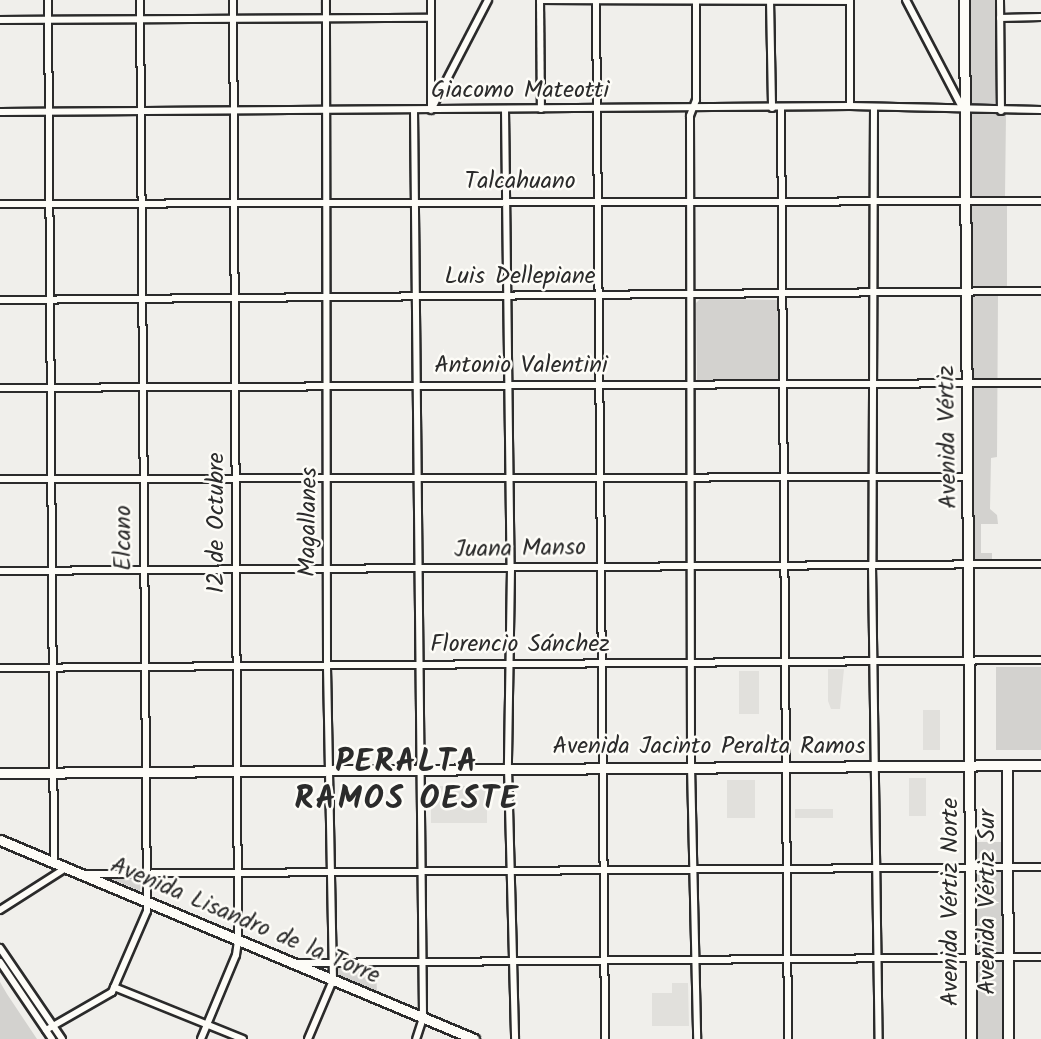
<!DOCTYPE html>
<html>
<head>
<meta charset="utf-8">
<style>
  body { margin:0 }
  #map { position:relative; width:1041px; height:1039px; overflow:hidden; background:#f0efeb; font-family:Kalam,sans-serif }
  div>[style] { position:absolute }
  .built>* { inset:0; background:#e1e0dc; transform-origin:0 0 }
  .green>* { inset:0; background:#d3d2cf; transform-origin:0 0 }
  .roads { filter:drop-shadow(2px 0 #2b2b2b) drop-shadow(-2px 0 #2b2b2b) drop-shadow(0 2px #2b2b2b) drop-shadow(0 -2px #2b2b2b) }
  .street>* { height:6px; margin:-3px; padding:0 3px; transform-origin:3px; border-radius:3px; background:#fdfcf7 }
  .secondary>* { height:9px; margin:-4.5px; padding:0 4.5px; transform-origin:4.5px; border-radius:4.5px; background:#fdfcf7 }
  span { translate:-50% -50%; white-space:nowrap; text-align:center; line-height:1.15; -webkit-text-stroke:5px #fdfcf7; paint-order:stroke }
  .street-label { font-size:24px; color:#2b2b2b }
  .district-label { font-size:32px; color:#2b2b2b; font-weight:700; letter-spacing:2px }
</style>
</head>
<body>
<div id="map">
  <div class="built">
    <i style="clip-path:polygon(828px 669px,844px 669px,840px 709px,831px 709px,828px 701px)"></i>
    <i style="left:739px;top:671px;width:20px;height:43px"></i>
    <i style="left:923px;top:710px;width:17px;height:40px"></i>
    <i style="left:909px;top:778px;width:17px;height:38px"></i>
    <i style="left:727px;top:780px;width:28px;height:38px"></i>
    <i style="left:487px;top:786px;width:37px;height:56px;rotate:90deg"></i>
    <i style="left:795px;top:809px;width:38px;height:9px"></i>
    <i style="clip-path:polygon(672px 983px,688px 983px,689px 1026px,652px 1026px,652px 993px,672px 993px)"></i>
  </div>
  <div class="green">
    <i style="clip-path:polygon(968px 0,996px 0,997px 114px,1006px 114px,1005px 197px,969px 197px)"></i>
    <i style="left:969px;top:205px;width:38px;height:85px"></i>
    <i style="clip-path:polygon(970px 296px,998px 296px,997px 457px,991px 458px,990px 509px,997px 515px,998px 524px,981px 524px,981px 553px,992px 553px,992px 562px,972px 562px)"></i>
    <i style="clip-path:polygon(700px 299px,780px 300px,780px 381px,697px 382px,696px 303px)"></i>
    <i style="left:996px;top:667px;width:45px;height:83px"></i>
    <i style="left:974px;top:842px;width:29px;height:197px"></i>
    <i style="clip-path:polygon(137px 874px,141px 879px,140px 891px,106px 877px)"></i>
    <i style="clip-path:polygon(339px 965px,376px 965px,377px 993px,337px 976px,334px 970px)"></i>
    <i style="clip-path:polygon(0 982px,7px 994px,37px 1039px,0 1039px)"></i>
  </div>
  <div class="roads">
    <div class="street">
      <i style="left:48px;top:0;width:863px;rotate:89.6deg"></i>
      <i style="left:431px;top:0;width:108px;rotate:90deg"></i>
      <i style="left:540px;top:0;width:310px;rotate:0.2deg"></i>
      <i style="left:540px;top:0;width:109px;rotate:89.5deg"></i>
      <i style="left:596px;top:0;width:1039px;rotate:89.5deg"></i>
      <i style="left:696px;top:0;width:100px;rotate:90deg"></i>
      <i style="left:696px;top:100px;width:17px;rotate:111deg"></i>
      <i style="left:690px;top:116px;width:650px;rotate:89.91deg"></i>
      <i style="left:691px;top:766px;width:273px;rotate:88.7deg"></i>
      <i style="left:770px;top:0;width:108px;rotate:88.9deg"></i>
      <i style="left:850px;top:0;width:106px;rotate:90deg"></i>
      <i style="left:906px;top:0;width:123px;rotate:62.4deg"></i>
      <i style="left:1000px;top:0;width:111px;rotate:89.5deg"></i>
      <i style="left:1000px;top:18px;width:41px;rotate:-1.4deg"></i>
      <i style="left:0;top:20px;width:431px;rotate:-0.3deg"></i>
      <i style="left:874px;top:107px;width:459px;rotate:90.2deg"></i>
      <i style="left:872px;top:566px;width:473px;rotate:89.2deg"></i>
      <i style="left:781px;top:108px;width:931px;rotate:89.57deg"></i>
      <i style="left:414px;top:110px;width:908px;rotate:89.43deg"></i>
      <i style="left:423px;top:1018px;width:22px;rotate:108deg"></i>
      <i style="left:431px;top:110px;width:124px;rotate:-62.6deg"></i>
      <i style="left:505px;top:110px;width:459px;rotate:89.3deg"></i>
      <i style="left:511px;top:569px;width:199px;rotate:90.9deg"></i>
      <i style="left:508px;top:768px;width:271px;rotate:88.5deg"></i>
      <i style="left:0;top:112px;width:850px;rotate:-0.4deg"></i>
      <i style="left:850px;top:106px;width:191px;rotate:1.2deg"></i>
      <i style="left:0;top:204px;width:1041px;rotate:-0.17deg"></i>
      <i style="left:0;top:300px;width:1041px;rotate:-0.5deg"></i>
      <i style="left:0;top:388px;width:1041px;rotate:-0.28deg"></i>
      <i style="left:0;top:479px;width:967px;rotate:-0.12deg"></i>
      <i style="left:0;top:571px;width:1041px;rotate:-0.39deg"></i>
      <i style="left:0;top:668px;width:1041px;rotate:-0.44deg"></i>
      <i style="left:84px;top:874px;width:957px;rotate:-0.42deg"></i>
      <i style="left:0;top:910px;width:78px;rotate:-32.5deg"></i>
      <i style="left:0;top:948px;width:110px;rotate:55.7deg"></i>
      <i style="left:0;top:962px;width:93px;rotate:56deg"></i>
      <i style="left:297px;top:963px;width:744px;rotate:-0.46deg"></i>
      <i style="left:114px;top:987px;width:139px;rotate:22deg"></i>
      <i style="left:46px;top:1030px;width:76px;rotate:-29.9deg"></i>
      <i style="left:112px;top:992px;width:88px;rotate:-66.6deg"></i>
      <i style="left:147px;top:911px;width:911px;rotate:-90.44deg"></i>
      <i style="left:201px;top:1039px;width:91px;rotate:-67.4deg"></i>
      <i style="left:236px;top:955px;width:15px;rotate:-82deg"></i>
      <i style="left:238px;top:940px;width:940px;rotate:-90.3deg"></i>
      <i style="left:308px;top:1039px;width:64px;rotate:-67deg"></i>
      <i style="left:333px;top:980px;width:315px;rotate:-91.1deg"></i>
      <i style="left:327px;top:665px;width:665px;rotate:-90.09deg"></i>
    </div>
    <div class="secondary">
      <i style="left:964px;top:0;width:1039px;rotate:89.61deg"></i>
      <i style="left:1007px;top:765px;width:274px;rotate:89.8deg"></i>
      <i style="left:0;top:773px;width:1041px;rotate:-0.44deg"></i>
      <i style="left:0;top:840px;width:514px;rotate:22.77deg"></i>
    </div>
  </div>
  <div class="street-label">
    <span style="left:520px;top:91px">Giacomo Mateotti</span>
    <span style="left:520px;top:182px">Talcahuano</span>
    <span style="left:520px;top:277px">Luis Dellepiane</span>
    <span style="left:521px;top:366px">Antonio Valentini</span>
    <span style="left:948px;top:437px;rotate:-91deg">Avenida Vértiz</span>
    <span style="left:309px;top:522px;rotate:-89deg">Magallanes</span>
    <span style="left:217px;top:523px;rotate:-90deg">12 de Octubre</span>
    <span style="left:124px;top:538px;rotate:-90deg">Elcano</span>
    <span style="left:520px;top:549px;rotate:-1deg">Juana Manso</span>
    <span style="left:520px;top:645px">Florencio Sánchez</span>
    <span style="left:709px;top:747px">Avenida Jacinto Peralta Ramos</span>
    <span style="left:951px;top:902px;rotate:-90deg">Avenida Vértiz Norte</span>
    <span style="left:988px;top:902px;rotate:-90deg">Avenida Vértiz Sur</span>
    <span style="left:245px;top:921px;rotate:23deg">Avenida Lisandro de la Torre</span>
  </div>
  <div class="district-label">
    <span style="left:407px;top:782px">PERALTA<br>RAMOS OESTE</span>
  </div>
</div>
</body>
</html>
